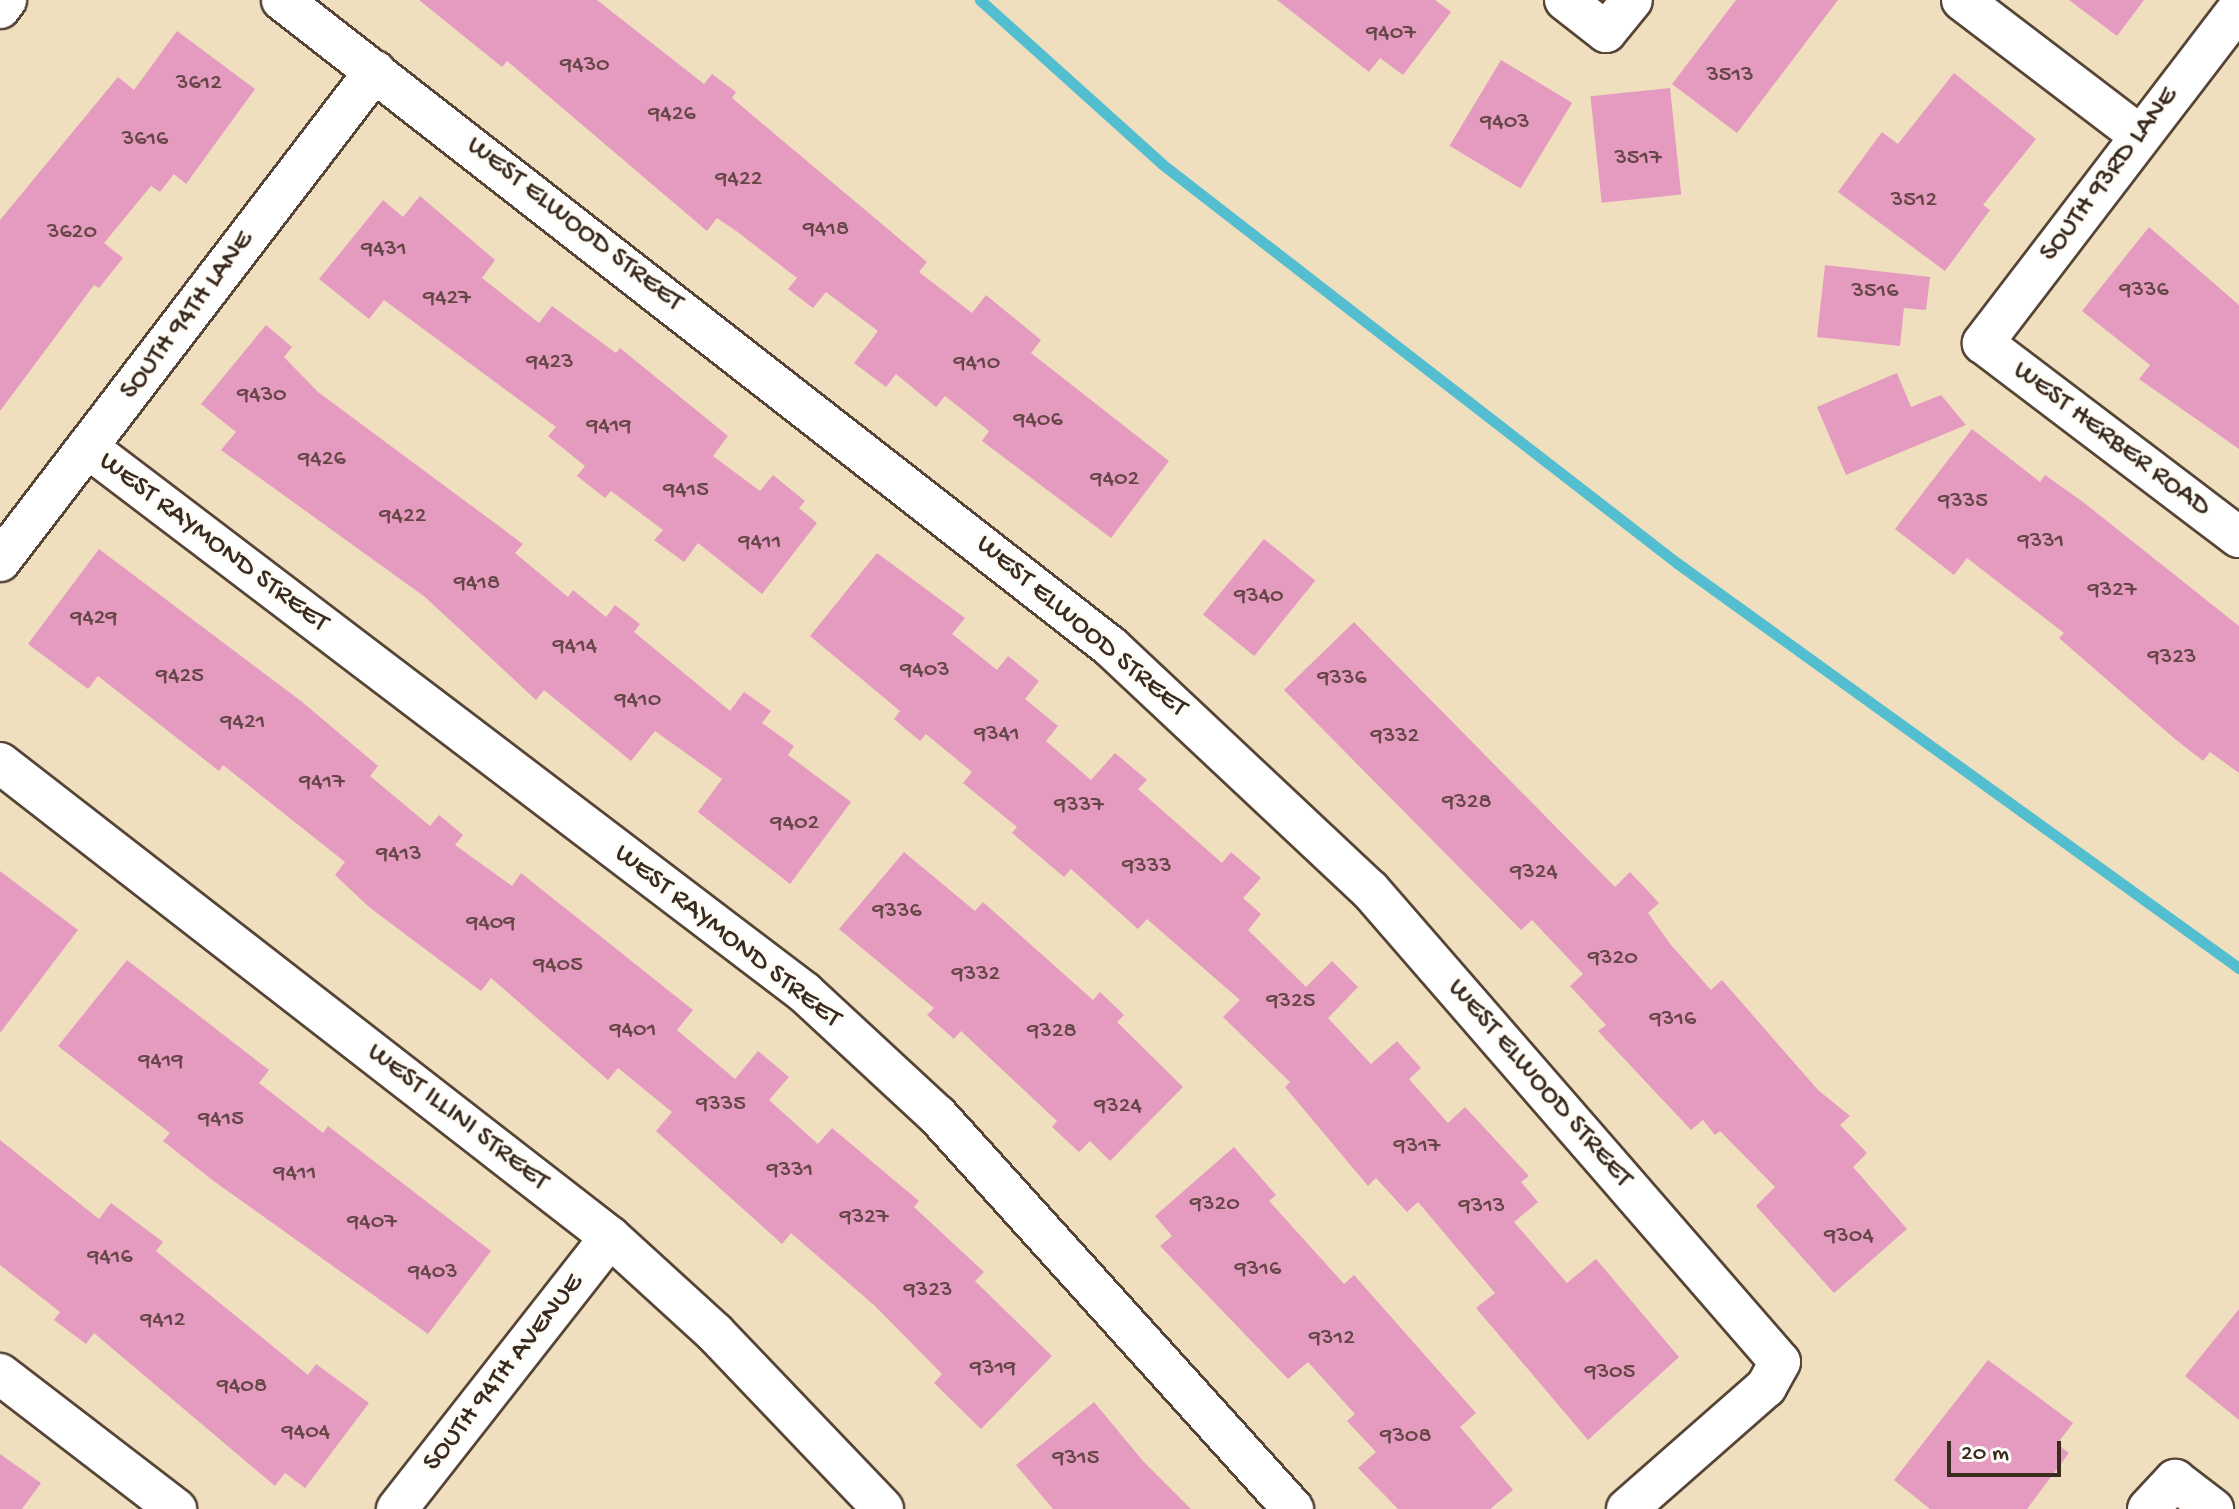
<!DOCTYPE html>
<html>
<head>
<meta charset="utf-8">
<style>
  body { margin:0 }
  #map { position:relative; width:2239px; height:1509px; overflow:hidden; background:#efdfbf; font-family:"Gochi Hand",sans-serif }
  div>[style] { position:absolute }
  .stream>* { height:11px; margin:-5.5px; padding:0 5.5px; transform-origin:5.5px; border-radius:5.5px; background:#54bed1 }
  .building>* { inset:0; background:#e59bc0; transform-origin:0 0 }
  .roads { filter:drop-shadow(2px 0 #564536) drop-shadow(-2px 0 #564536) drop-shadow(0 2px #564536) drop-shadow(0 -2px #564536) }
  .minor>* { height:40px; margin:-20px; padding:0 20px; transform-origin:20px; border-radius:20px; background:#fff }
  span { translate:-50% -50%; white-space:nowrap; text-align:center; line-height:1.15; -webkit-text-stroke:6px #fdfcf7; paint-order:stroke }
  .number-label { font-size:24px; color:#664646 }
  .number-label span { -webkit-text-stroke-width:0 }
  .street-label { font-size:28px; color:#3b2a1e }
  .scale { position:absolute; left:1947px; top:1441px; width:114px; height:36px; box-sizing:border-box; border:4px solid #3b2a1e; border-top:0; padding-left:10px; font-size:24px; line-height:28px; white-space:nowrap; color:#3b2a1e; -webkit-text-stroke:6px #fdfcf7; paint-order:stroke }
</style>
</head>
<body>
<div id="map">
  <div class="stream">
    <i style="left:980px;top:0;width:245px;rotate:42deg"></i>
    <i style="left:1162px;top:164px;width:651px;rotate:37.77deg"></i>
    <i style="left:1677px;top:563px;width:693px;rotate:35.78deg"></i>
  </div>
  <div class="building">
    <i style="clip-path:polygon(419px 0,597px 0,704px 84px,712px 74px,736px 92px,732px 98px,927px 262px,919px 272px,972px 313px,986px 295px,1041px 340px,1031px 353px,1169px 461px,1111px 538px,982px 441px,989px 431px,945px 396px,936px 407px,896px 374px,886px 387px,854px 363px,878px 331px,826px 292px,813px 308px,788px 289px,797px 278px,739px 233px,717px 218px,707px 231px,507px 61px,502px 67px)"></i>
    <i style="clip-path:polygon(1277px 0,1435px 0,1451px 12px,1403px 75px,1380px 58px,1369px 72px)"></i>
    <i style="clip-path:polygon(1736px 0,1838px 0,1737px 133px,1672px 84px)"></i>
    <i style="clip-path:polygon(2069px 0,2144px 0,2117px 36px)"></i>
    <i style="clip-path:polygon(177px 31px,255px 89px,186px 184px,174px 174px,160px 192px,151px 186px,104px 243px,123px 258px,99px 288px,94px 285px,0 411px,0 220px,118px 77px,134px 90px)"></i>
    <i style="left:1501px;top:60px;width:83px;height:100px;rotate:31deg"></i>
    <i style="clip-path:polygon(1954px 73px,2036px 139px,1983px 205px,1990px 210px,1945px 271px,1838px 192px,1882px 132px,1898px 144px)"></i>
    <i style="left:1670px;top:88px;width:107px;height:80px;rotate:84deg"></i>
    <i style="clip-path:polygon(420px 196px,495px 260px,482px 278px,539px 323px,552px 306px,616px 353px,620px 348px,728px 436px,713px 456px,760px 491px,773px 475px,805px 501px,799px 508px,817px 523px,762px 594px,698px 543px,684px 562px,654px 540px,663px 530px,611px 491px,605px 498px,577px 476px,585px 466px,548px 436px,556px 427px,384px 300px,369px 319px,319px 279px,383px 200px,403px 217px)"></i>
    <i style="clip-path:polygon(2149px 227px,2239px 305px,2239px 449px,2139px 379px,2150px 365px,2082px 311px)"></i>
    <i style="clip-path:polygon(1825px 265px,1930px 277px,1926px 310px,1904px 308px,1900px 346px,1817px 337px)"></i>
    <i style="clip-path:polygon(266px 325px,292px 347px,284px 357px,318px 392px,523px 544px,515px 553px,568px 597px,573px 590px,606px 617px,615px 605px,640px 624px,634px 632px,730px 711px,744px 692px,771px 711px,762px 723px,794px 746px,788px 755px,851px 802px,790px 884px,698px 812px,722px 779px,655px 731px,631px 761px,544px 690px,536px 700px,425px 597px,221px 450px,236px 432px,201px 404px)"></i>
    <i style="clip-path:polygon(1897px 373px,1911px 407px,1941px 395px,1966px 425px,1846px 475px,1817px 407px)"></i>
    <i style="clip-path:polygon(1972px 429px,2040px 482px,2045px 475px,2083px 502px,2239px 626px,2239px 773px,2210px 752px,2203px 761px,2175px 739px,2059px 638px,2064px 633px,1967px 558px,1954px 575px,1895px 529px)"></i>
    <i style="left:1264px;top:539px;width:66px;height:97px;rotate:39deg"></i>
    <i style="clip-path:polygon(99px 549px,301px 701px,378px 766px,370px 776px,430px 826px,439px 815px,463px 835px,455px 845px,512px 886px,521px 873px,693px 1010px,677px 1030px,735px 1079px,758px 1051px,789px 1077px,769px 1100px,818px 1144px,832px 1128px,919px 1201px,914px 1207px,984px 1272px,975px 1281px,1052px 1356px,981px 1429px,934px 1383px,942px 1374px,875px 1306px,791px 1233px,782px 1244px,656px 1131px,672px 1112px,618px 1068px,608px 1080px,491px 978px,481px 991px,369px 907px,335px 875px,345px 862px,223px 765px,219px 771px,98px 676px,88px 689px,28px 644px)"></i>
    <i style="clip-path:polygon(877px 553px,965px 618px,952px 634px,997px 670px,1008px 656px,1039px 681px,1025px 699px,1058px 726px,1046px 741px,1091px 780px,1115px 753px,1147px 780px,1138px 789px,1222px 863px,1231px 852px,1261px 878px,1243px 898px,1261px 914px,1248px 930px,1306px 987px,1332px 961px,1358px 987px,1328px 1018px,1371px 1064px,1397px 1041px,1421px 1068px,1409px 1079px,1448px 1123px,1465px 1107px,1529px 1176px,1521px 1182px,1538px 1202px,1514px 1222px,1567px 1283px,1596px 1259px,1679px 1357px,1588px 1440px,1476px 1308px,1495px 1293px,1418px 1202px,1407px 1212px,1376px 1178px,1368px 1186px,1285px 1087px,1290px 1082px,1223px 1017px,1240px 1000px,1147px 919px,1138px 929px,1071px 869px,1064px 877px,1012px 833px,1017px 827px,963px 783px,972px 772px,926px 734px,920px 741px,894px 719px,900px 711px,810px 636px)"></i>
    <i style="clip-path:polygon(1354px 622px,1615px 887px,1630px 872px,1659px 903px,1648px 913px,1671px 945px,1711px 990px,1722px 980px,1818px 1090px,1850px 1116px,1840px 1125px,1867px 1153px,1853px 1167px,1907px 1229px,1834px 1293px,1756px 1206px,1775px 1187px,1720px 1131px,1715px 1135px,1703px 1120px,1691px 1130px,1598px 1031px,1606px 1025px,1570px 986px,1583px 974px,1532px 920px,1521px 930px,1284px 690px)"></i>
    <i style="clip-path:polygon(904px 852px,975px 911px,983px 902px,1093px 1000px,1100px 992px,1124px 1015px,1117px 1022px,1183px 1087px,1110px 1161px,1090px 1141px,1079px 1152px,1052px 1127px,1057px 1121px,961px 1031px,954px 1039px,927px 1015px,934px 1008px,839px 929px)"></i>
    <i style="clip-path:polygon(0 871px,78px 930px,0 1033px)"></i>
    <i style="clip-path:polygon(127px 960px,269px 1070px,259px 1083px,323px 1133px,328px 1126px,491px 1251px,428px 1334px,215px 1182px,163px 1141px,170px 1133px,58px 1046px)"></i>
    <i style="clip-path:polygon(0 1140px,99px 1219px,111px 1203px,163px 1242px,156px 1251px,308px 1375px,316px 1364px,369px 1403px,305px 1488px,285px 1473px,275px 1486px,94px 1333px,86px 1344px,54px 1320px,60px 1312px,0 1265px)"></i>
    <i style="clip-path:polygon(1234px 1147px,1276px 1195px,1269px 1201px,1344px 1284px,1354px 1275px,1476px 1413px,1460px 1427px,1513px 1490px,1490px 1509px,1398px 1509px,1358px 1468px,1376px 1452px,1347px 1421px,1355px 1414px,1308px 1362px,1288px 1379px,1160px 1246px,1172px 1236px,1155px 1216px)"></i>
    <i style="clip-path:polygon(2239px 1309px,2239px 1420px,2185px 1376px)"></i>
    <i style="clip-path:polygon(1988px 1360px,2073px 1423px,2057px 1444px,2069px 1453px,2027px 1509px,1930px 1509px,1894px 1480px)"></i>
    <i style="clip-path:polygon(1094px 1402px,1143px 1461px,1191px 1509px,1053px 1509px,1016px 1465px)"></i>
    <i style="clip-path:polygon(0 1454px,41px 1483px,22px 1509px,0 1509px)"></i>
  </div>
  <div class="roads">
    <div class="minor">
      <i style="left:282px;top:0;width:1052px;rotate:37.97deg"></i>
      <i style="left:1111px;top:647px;width:355px;rotate:43.2deg"></i>
      <i style="left:1370px;top:890px;width:625px;rotate:49.02deg"></i>
      <i style="left:1780px;top:1362px;width:29px;rotate:119deg"></i>
      <i style="left:1766px;top:1387px;width:185px;rotate:138.7deg"></i>
      <i style="left:1565px;top:0;width:52px;rotate:38deg"></i>
      <i style="left:1606px;top:32px;width:41px;rotate:-50.9deg"></i>
      <i style="left:1962px;top:0;width:223px;rotate:37.3deg"></i>
      <i style="left:0;top:8px;width:10px;rotate:-53deg"></i>
      <i style="left:2239px;top:8px;width:422px;rotate:127.4deg"></i>
      <i style="left:1983px;top:343px;width:321px;rotate:37.2deg"></i>
      <i style="left:87px;top:447px;width:901px;rotate:37.24deg"></i>
      <i style="left:804px;top:992px;width:181px;rotate:42.8deg"></i>
      <i style="left:937px;top:1115px;width:531px;rotate:47.9deg"></i>
      <i style="left:0;top:561px;width:617px;rotate:-52.57deg"></i>
      <i style="left:0;top:763px;width:773px;rotate:37.85deg"></i>
      <i style="left:610px;top:1237px;width:142px;rotate:42.4deg"></i>
      <i style="left:715px;top:1333px;width:243px;rotate:46.3deg"></i>
      <i style="left:0;top:1374px;width:222px;rotate:37.5deg"></i>
      <i style="left:397px;top:1509px;width:345px;rotate:-51.9deg"></i>
      <i style="left:2148px;top:1509px;width:40px;rotate:-47deg"></i>
      <i style="left:2175px;top:1480px;width:48px;rotate:37.3deg"></i>
    </div>
  </div>
  <div class="number-label">
    <span style="left:1391px;top:34px">9407</span>
    <span style="left:585px;top:66px">9430</span>
    <span style="left:1730px;top:76px">3513</span>
    <span style="left:199px;top:84px">3612</span>
    <span style="left:672px;top:115px">9426</span>
    <span style="left:1505px;top:123px">9403</span>
    <span style="left:145px;top:140px">3616</span>
    <span style="left:1638px;top:159px">3517</span>
    <span style="left:739px;top:180px">9422</span>
    <span style="left:1914px;top:201px">3512</span>
    <span style="left:826px;top:230px">9418</span>
    <span style="left:72px;top:233px">3620</span>
    <span style="left:384px;top:250px">9431</span>
    <span style="left:2144px;top:291px">9336</span>
    <span style="left:1875px;top:292px">3516</span>
    <span style="left:447px;top:299px">9427</span>
    <span style="left:550px;top:363px">9423</span>
    <span style="left:977px;top:364px">9410</span>
    <span style="left:262px;top:396px">9430</span>
    <span style="left:1038px;top:421px">9406</span>
    <span style="left:609px;top:427px">9419</span>
    <span style="left:322px;top:460px">9426</span>
    <span style="left:1115px;top:480px">9402</span>
    <span style="left:686px;top:491px">9415</span>
    <span style="left:1963px;top:502px">9335</span>
    <span style="left:403px;top:517px">9422</span>
    <span style="left:2041px;top:542px">9331</span>
    <span style="left:760px;top:543px">9411</span>
    <span style="left:477px;top:584px">9418</span>
    <span style="left:2112px;top:591px">9327</span>
    <span style="left:1259px;top:597px">9340</span>
    <span style="left:94px;top:619px">9429</span>
    <span style="left:575px;top:647px">9414</span>
    <span style="left:2172px;top:658px">9323</span>
    <span style="left:925px;top:671px">9403</span>
    <span style="left:180px;top:677px">9425</span>
    <span style="left:1342px;top:679px">9336</span>
    <span style="left:638px;top:701px">9410</span>
    <span style="left:243px;top:723px">9421</span>
    <span style="left:997px;top:735px">9341</span>
    <span style="left:1395px;top:737px">9332</span>
    <span style="left:322px;top:783px">9417</span>
    <span style="left:1467px;top:803px">9328</span>
    <span style="left:1079px;top:806px">9337</span>
    <span style="left:795px;top:824px">9402</span>
    <span style="left:399px;top:855px">9413</span>
    <span style="left:1147px;top:867px">9333</span>
    <span style="left:1534px;top:873px">9324</span>
    <span style="left:897px;top:912px">9336</span>
    <span style="left:491px;top:924px">9409</span>
    <span style="left:1613px;top:959px">9320</span>
    <span style="left:558px;top:966px">9405</span>
    <span style="left:976px;top:975px">9332</span>
    <span style="left:1291px;top:1002px">9325</span>
    <span style="left:1673px;top:1020px">9316</span>
    <span style="left:633px;top:1031px">9401</span>
    <span style="left:1052px;top:1032px">9328</span>
    <span style="left:161px;top:1062px">9419</span>
    <span style="left:721px;top:1105px">9335</span>
    <span style="left:1118px;top:1107px">9324</span>
    <span style="left:221px;top:1120px">9415</span>
    <span style="left:1417px;top:1147px">9317</span>
    <span style="left:790px;top:1171px">9331</span>
    <span style="left:295px;top:1174px">9411</span>
    <span style="left:1215px;top:1205px">9320</span>
    <span style="left:1482px;top:1207px">9313</span>
    <span style="left:864px;top:1218px">9327</span>
    <span style="left:372px;top:1223px">9407</span>
    <span style="left:1849px;top:1237px">9304</span>
    <span style="left:110px;top:1258px">9416</span>
    <span style="left:1258px;top:1270px">9316</span>
    <span style="left:433px;top:1273px">9403</span>
    <span style="left:928px;top:1291px">9323</span>
    <span style="left:163px;top:1321px">9412</span>
    <span style="left:1332px;top:1339px">9312</span>
    <span style="left:993px;top:1369px">9319</span>
    <span style="left:1610px;top:1373px">9305</span>
    <span style="left:242px;top:1387px">9408</span>
    <span style="left:306px;top:1433px">9404</span>
    <span style="left:1406px;top:1437px">9308</span>
    <span style="left:1076px;top:1459px">9315</span>
  </div>
  <div class="street-label">
    <span style="left:2110px;top:175px;rotate:-53deg">SOUTH 93RD LANE</span>
    <span style="left:574px;top:225px;rotate:38deg">WEST ELWOOD STREET</span>
    <span style="left:188px;top:316px;rotate:-53deg">SOUTH 94TH LANE</span>
    <span style="left:2111px;top:440px;rotate:37deg">WEST HERBER ROAD</span>
    <span style="left:213px;top:543px;rotate:37deg">WEST RAYMOND STREET</span>
    <span style="left:1081px;top:627px;rotate:40deg">WEST ELWOOD STREET</span>
    <span style="left:727px;top:937px;rotate:38deg">WEST RAYMOND STREET</span>
    <span style="left:1539px;top:1084px;rotate:49deg">WEST ELWOOD STREET</span>
    <span style="left:457px;top:1118px;rotate:38deg">WEST ILLINI STREET</span>
    <span style="left:504px;top:1373px;rotate:-52deg">SOUTH 94TH AVENUE</span>
  </div>
  <div class="scale">20 m</div>
</div>
</body>
</html>
